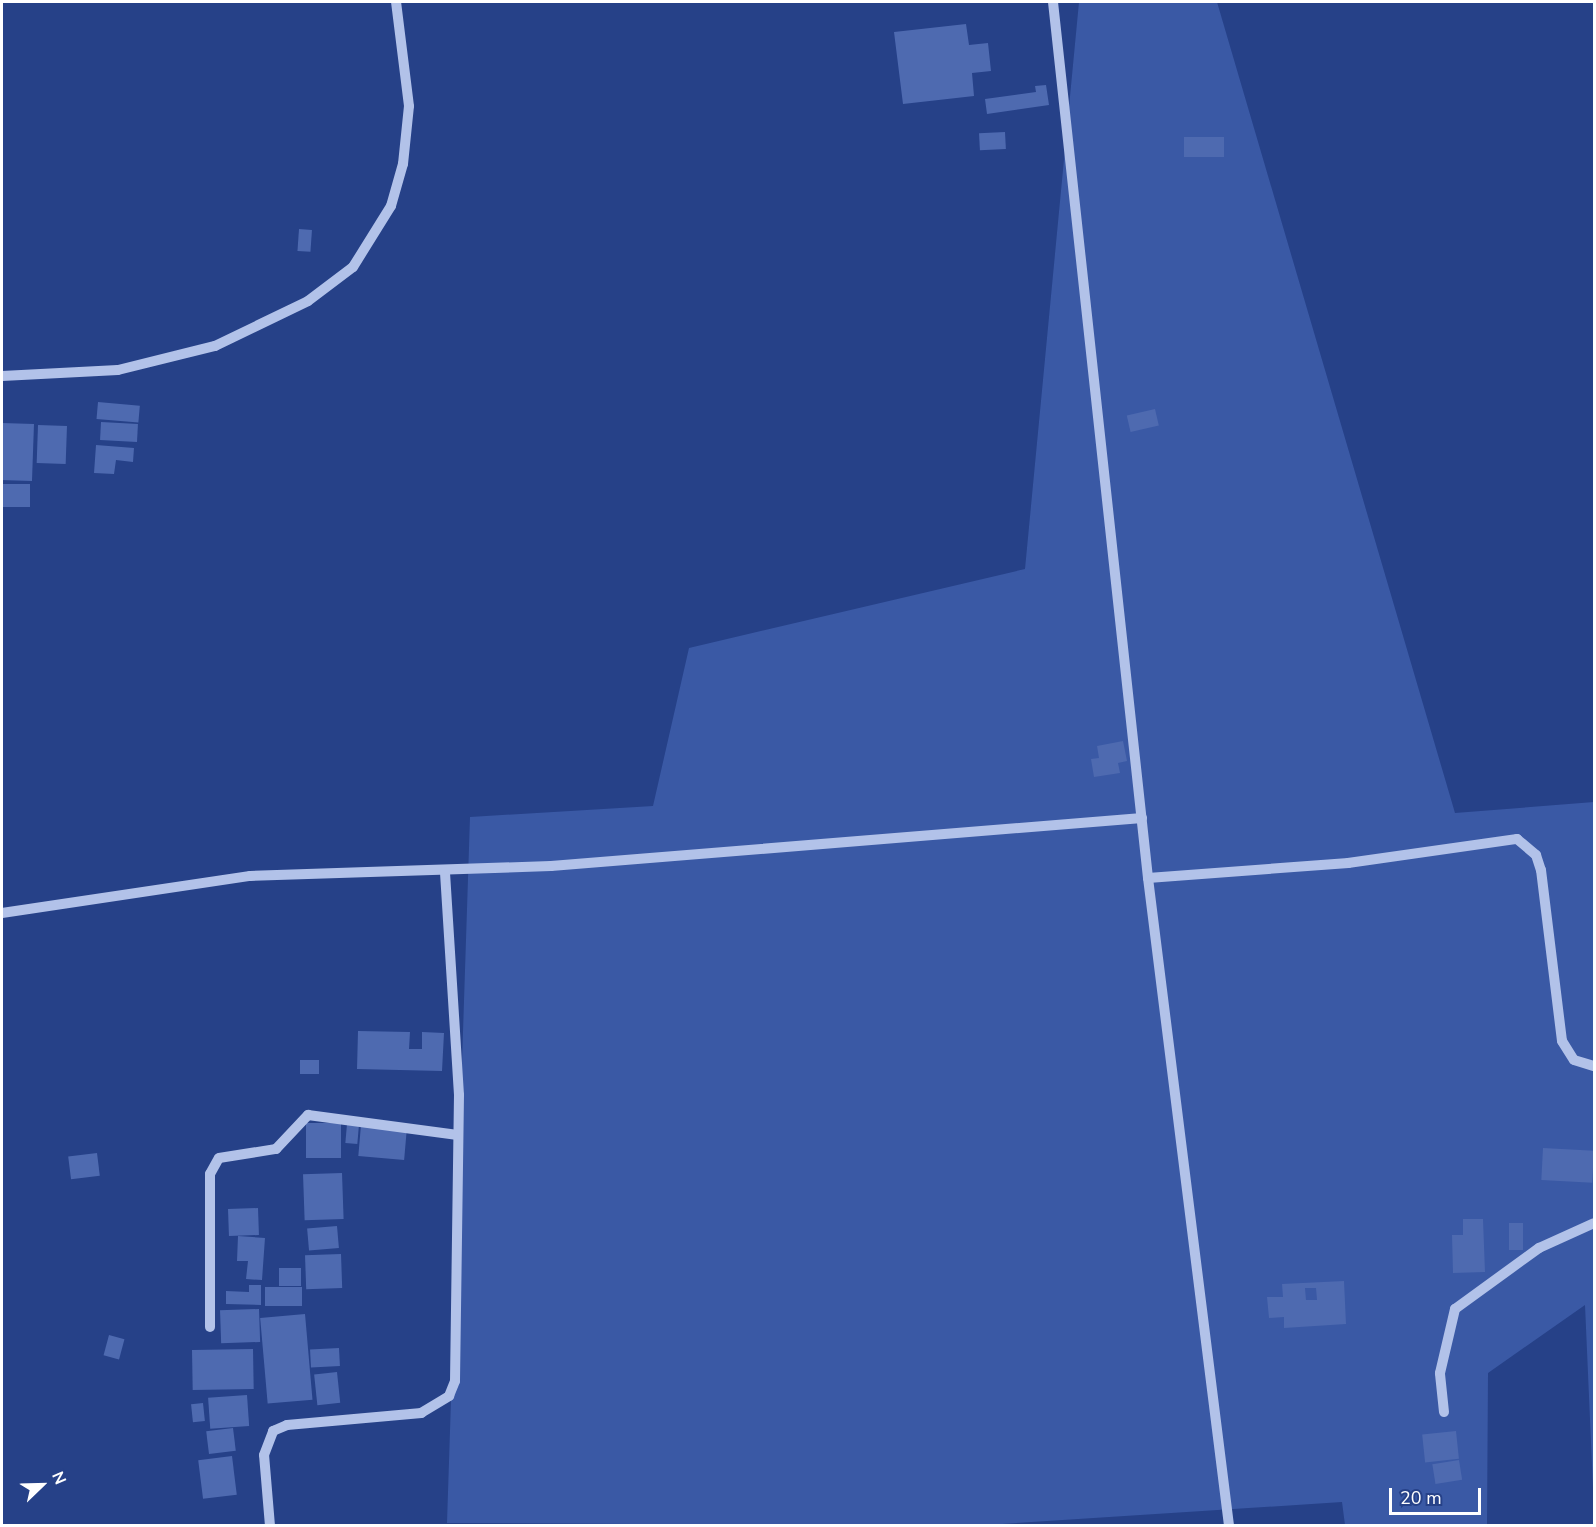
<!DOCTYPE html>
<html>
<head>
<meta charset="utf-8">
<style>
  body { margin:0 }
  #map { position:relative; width:1596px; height:1527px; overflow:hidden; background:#264188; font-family:"Nunito Sans",sans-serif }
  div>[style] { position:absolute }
  .green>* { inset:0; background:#3a59a5 }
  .building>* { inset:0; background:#4e6ab0; transform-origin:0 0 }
  .minor>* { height:10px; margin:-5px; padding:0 5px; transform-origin:5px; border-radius:5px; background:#b2c2e9 }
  span { translate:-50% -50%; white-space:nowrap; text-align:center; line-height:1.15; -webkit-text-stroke:6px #264188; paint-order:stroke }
  .frame { position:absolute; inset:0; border:3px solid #fff; pointer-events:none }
  .north { position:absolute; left:12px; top:1455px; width:60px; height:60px; -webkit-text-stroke:4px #264188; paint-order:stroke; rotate:67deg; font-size:16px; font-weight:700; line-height:24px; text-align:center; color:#fff }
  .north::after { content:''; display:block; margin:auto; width:21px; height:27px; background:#fff; clip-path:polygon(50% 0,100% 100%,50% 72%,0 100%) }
  .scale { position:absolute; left:1389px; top:1488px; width:92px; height:27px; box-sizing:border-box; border:3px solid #fff; border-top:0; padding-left:8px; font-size:18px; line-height:21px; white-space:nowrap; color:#fff; -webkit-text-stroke:4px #264188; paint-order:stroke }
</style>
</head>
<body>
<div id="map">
  <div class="green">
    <i style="clip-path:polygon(1079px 2px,1217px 2px,1455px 813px,1594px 802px,1594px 1511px,1585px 1305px,1488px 1373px,1487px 1525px,1345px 1525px,1342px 1502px,970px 1526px,447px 1523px,470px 817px,653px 806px,689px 648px,1025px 569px)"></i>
  </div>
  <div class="building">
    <i style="clip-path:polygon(966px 24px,969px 45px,988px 43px,991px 71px,972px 73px,974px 96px,903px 104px,894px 32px)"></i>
    <i style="clip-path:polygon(1046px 85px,1049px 105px,987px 114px,985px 99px,1036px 92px,1035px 86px)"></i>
    <i style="left:1005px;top:132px;width:17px;height:26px;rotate:87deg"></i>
    <i style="left:1184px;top:137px;width:40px;height:20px"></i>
    <i style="left:299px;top:229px;width:13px;height:22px;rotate:4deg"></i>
    <i style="left:98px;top:402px;width:42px;height:17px;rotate:5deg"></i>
    <i style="left:1155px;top:409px;width:17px;height:29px;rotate:77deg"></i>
    <i style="left:101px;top:422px;width:37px;height:18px;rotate:3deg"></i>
    <i style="left:2px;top:423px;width:32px;height:57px;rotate:2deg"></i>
    <i style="left:38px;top:425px;width:29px;height:38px;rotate:2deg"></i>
    <i style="clip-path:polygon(96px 445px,134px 448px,133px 462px,116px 460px,114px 474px,94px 473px)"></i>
    <i style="left:30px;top:484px;width:23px;height:28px;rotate:90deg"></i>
    <i style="clip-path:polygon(1123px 741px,1127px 761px,1118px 763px,1120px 773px,1094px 777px,1091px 759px,1099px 758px,1097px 746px)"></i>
    <i style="clip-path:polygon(358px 1031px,410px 1032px,409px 1049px,422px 1049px,422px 1032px,444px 1033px,442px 1071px,357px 1069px)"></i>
    <i style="left:300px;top:1060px;width:19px;height:14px"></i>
    <i style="left:306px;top:1123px;width:35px;height:35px"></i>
    <i style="left:347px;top:1124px;width:12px;height:19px;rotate:5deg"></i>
    <i style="left:361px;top:1125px;width:46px;height:31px;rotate:5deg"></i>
    <i style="left:1543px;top:1148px;width:51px;height:32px;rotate:3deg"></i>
    <i style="left:97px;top:1153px;width:23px;height:29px;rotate:83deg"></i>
    <i style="left:342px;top:1173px;width:46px;height:39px;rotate:88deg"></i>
    <i style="left:258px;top:1208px;width:27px;height:30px;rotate:88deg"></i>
    <i style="clip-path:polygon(1463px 1219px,1483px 1219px,1485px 1272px,1453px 1273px,1452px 1235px,1463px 1235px)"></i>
    <i style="left:1509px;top:1223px;width:14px;height:27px"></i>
    <i style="left:337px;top:1226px;width:22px;height:30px;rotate:85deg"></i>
    <i style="clip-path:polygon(238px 1236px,265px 1238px,262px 1280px,246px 1279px,248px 1261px,237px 1261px)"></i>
    <i style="left:341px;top:1254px;width:34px;height:36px;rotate:88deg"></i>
    <i style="left:279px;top:1268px;width:22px;height:18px"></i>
    <i style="clip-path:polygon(evenodd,1344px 1281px,1346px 1324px,1284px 1328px,1284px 1317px,1269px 1318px,1267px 1297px,1283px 1297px,1282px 1284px,1344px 1281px,1305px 1288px,1316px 1288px,1317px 1300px,1306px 1300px,1305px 1288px)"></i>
    <i style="clip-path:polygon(249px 1285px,261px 1285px,261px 1305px,226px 1304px,226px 1291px,249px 1292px)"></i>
    <i style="left:302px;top:1287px;width:19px;height:37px;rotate:90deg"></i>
    <i style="left:259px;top:1309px;width:33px;height:39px;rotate:88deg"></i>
    <i style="left:305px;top:1314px;width:86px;height:45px;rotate:85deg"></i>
    <i style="left:109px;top:1335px;width:16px;height:21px;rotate:15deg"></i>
    <i style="left:339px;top:1348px;width:18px;height:29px;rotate:87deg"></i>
    <i style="left:253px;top:1349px;width:40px;height:61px;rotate:89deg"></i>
    <i style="left:337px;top:1372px;width:31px;height:23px;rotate:84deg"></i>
    <i style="left:247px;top:1395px;width:31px;height:39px;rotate:86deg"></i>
    <i style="left:203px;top:1403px;width:18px;height:12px;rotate:84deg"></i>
    <i style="left:233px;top:1428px;width:23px;height:27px;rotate:83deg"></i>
    <i style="left:1456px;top:1431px;width:28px;height:34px;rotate:84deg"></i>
    <i style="left:232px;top:1456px;width:39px;height:34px;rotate:83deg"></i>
    <i style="left:1459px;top:1460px;width:20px;height:27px;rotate:81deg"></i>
  </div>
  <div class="minor">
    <i style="left:1053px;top:2px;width:881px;rotate:83.81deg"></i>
    <i style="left:1148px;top:878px;width:653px;rotate:82.87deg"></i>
    <i style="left:2px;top:376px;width:116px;rotate:-3deg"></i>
    <i style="left:118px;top:370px;width:100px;rotate:-13.9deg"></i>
    <i style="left:215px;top:346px;width:103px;rotate:-25.8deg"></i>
    <i style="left:308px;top:301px;width:56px;rotate:-37.1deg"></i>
    <i style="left:353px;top:267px;width:72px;rotate:-58.1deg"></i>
    <i style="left:391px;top:206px;width:44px;rotate:-74.1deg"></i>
    <i style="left:403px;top:164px;width:58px;rotate:-84.1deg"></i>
    <i style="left:409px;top:106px;width:105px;rotate:-97.1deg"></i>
    <i style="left:1148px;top:878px;width:201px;rotate:-4.3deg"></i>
    <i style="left:1348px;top:863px;width:171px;rotate:-8.1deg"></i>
    <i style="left:1517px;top:839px;width:25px;rotate:40deg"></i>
    <i style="left:1536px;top:855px;width:16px;rotate:72deg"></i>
    <i style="left:1541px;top:870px;width:172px;rotate:83deg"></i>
    <i style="left:1562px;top:1041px;width:22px;rotate:58deg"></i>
    <i style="left:1574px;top:1060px;width:21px;rotate:17deg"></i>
    <i style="left:2px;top:913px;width:251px;rotate:-8.5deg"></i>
    <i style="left:250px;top:876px;width:301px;rotate:-1.9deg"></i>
    <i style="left:551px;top:866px;width:593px;rotate:-4.64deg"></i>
    <i style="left:210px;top:1327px;width:153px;rotate:-90deg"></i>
    <i style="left:210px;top:1174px;width:18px;rotate:-61deg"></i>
    <i style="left:219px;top:1158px;width:58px;rotate:-9deg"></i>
    <i style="left:276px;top:1149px;width:47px;rotate:-46.7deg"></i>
    <i style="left:308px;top:1115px;width:151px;rotate:7.6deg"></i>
    <i style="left:1444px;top:1412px;width:39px;rotate:-96deg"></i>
    <i style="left:1440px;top:1373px;width:66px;rotate:-76.8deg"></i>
    <i style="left:1455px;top:1309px;width:104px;rotate:-36deg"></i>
    <i style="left:1539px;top:1248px;width:60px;rotate:-24.4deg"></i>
    <i style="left:270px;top:1526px;width:71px;rotate:-94.8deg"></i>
    <i style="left:264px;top:1455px;width:26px;rotate:-69deg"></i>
    <i style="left:273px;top:1431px;width:15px;rotate:-23deg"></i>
    <i style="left:287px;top:1425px;width:135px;rotate:-5.1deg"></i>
    <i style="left:421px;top:1413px;width:33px;rotate:-31deg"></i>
    <i style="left:449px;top:1396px;width:16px;rotate:-68deg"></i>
    <i style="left:455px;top:1381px;width:286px;rotate:-89.2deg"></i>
    <i style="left:459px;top:1095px;width:223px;rotate:-93.6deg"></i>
  </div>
  <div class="frame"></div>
  <div class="north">N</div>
  <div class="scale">20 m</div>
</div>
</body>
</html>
